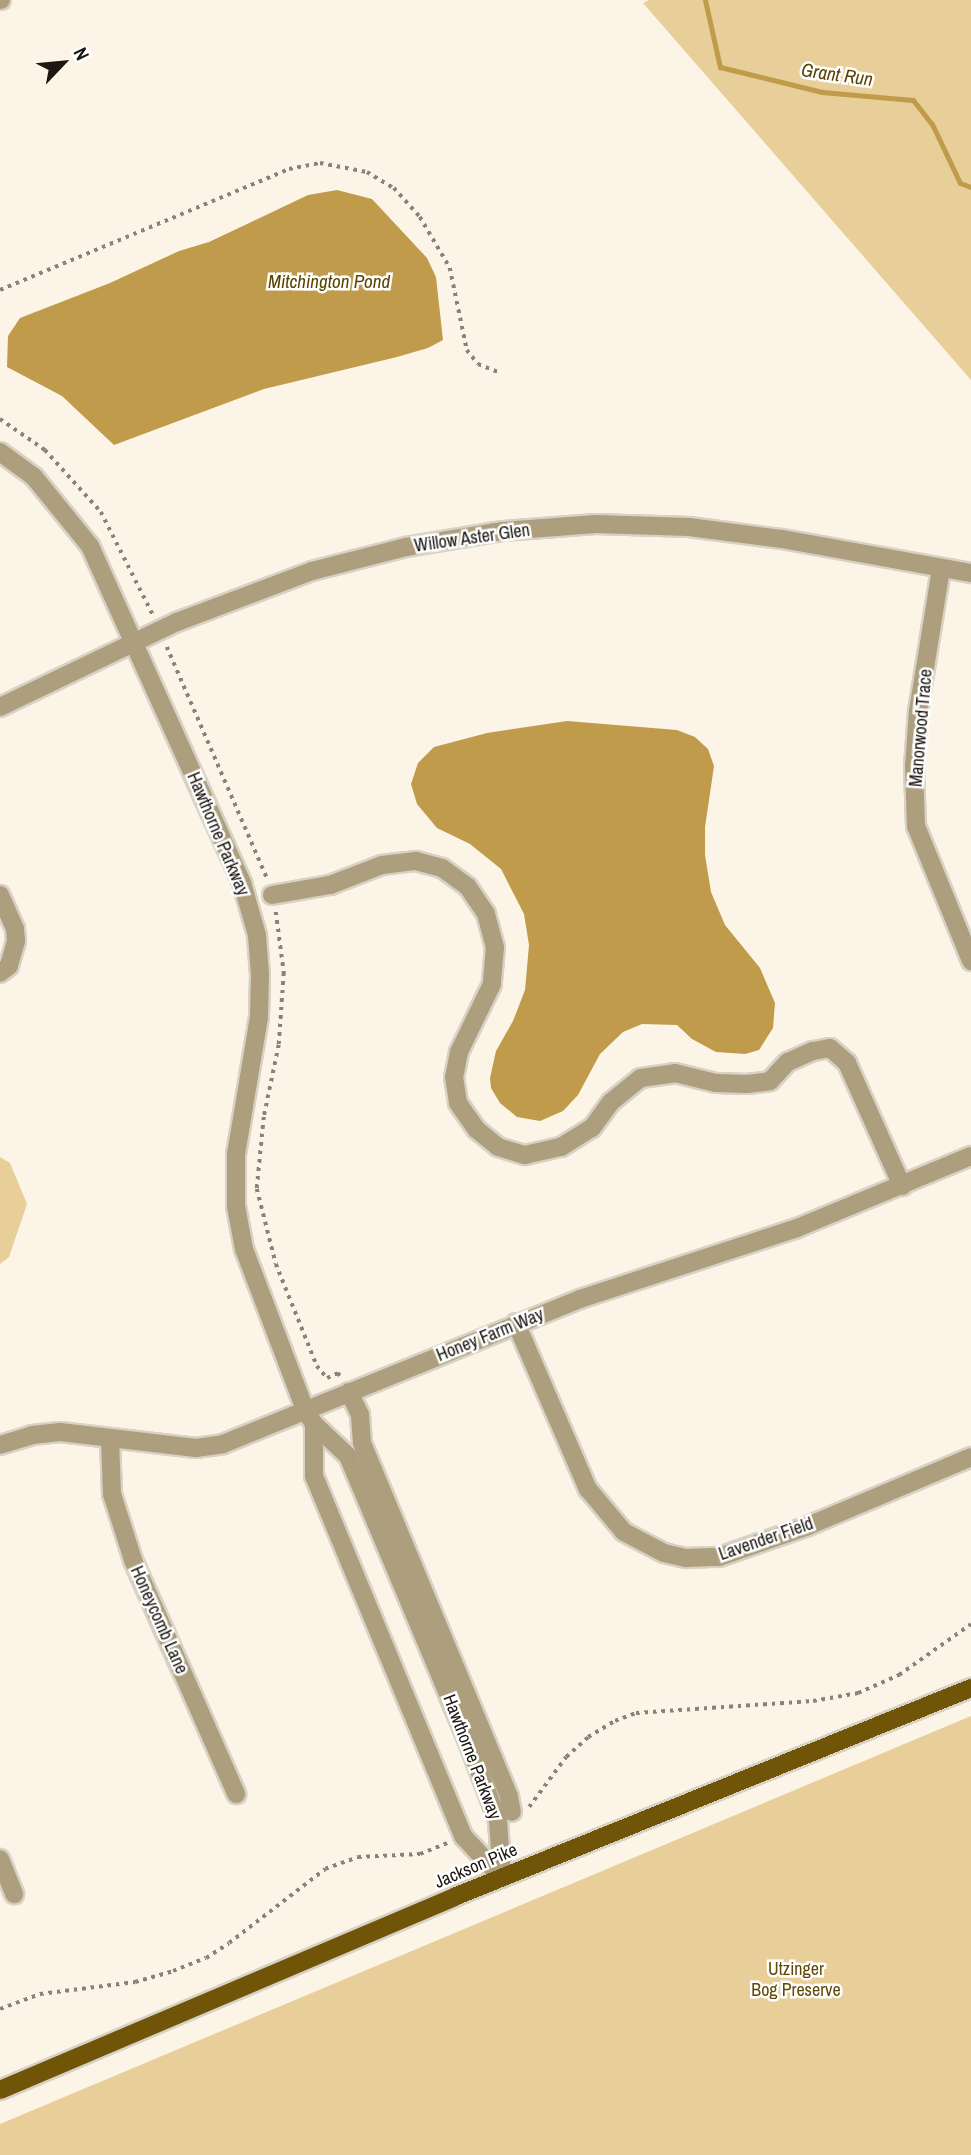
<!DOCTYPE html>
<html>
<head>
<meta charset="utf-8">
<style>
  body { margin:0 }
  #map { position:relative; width:971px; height:2155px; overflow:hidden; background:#fcf5e7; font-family:"Archivo Narrow",sans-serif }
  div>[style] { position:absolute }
  .green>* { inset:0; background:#e8ce98 }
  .water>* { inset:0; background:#bf9b4b }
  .stream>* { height:5px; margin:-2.5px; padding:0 2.5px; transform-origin:2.5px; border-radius:2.5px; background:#bf9b4b }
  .path>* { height:3.5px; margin-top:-1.75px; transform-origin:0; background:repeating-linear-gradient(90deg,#88837a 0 3.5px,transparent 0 8.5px) }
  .roads { filter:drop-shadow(2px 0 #d8d2c5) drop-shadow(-2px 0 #d8d2c5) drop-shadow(0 2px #d8d2c5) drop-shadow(0 -2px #d8d2c5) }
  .minor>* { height:18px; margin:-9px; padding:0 9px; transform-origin:9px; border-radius:9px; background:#ad9e7d }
  .major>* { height:18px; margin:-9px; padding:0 9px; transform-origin:9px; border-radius:9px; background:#705408 }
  span { translate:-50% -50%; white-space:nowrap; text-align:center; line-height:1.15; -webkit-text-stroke:5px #fff; paint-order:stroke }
  .street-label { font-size:18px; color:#1b1813 }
  .park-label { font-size:18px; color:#604805 }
  .water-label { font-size:19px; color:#5a4200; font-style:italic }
  .north { position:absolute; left:28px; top:28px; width:70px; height:70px; -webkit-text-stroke:5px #fff; paint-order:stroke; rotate:64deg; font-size:19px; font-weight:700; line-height:28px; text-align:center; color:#1b1813 }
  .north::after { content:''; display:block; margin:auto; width:24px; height:32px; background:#1b1813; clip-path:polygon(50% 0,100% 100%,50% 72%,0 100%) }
</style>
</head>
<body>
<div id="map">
  <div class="green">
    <i style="clip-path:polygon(649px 0,971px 0,971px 380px,643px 3px)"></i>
    <i style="clip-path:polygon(0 1157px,10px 1163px,27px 1204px,9px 1257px,0 1264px)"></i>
    <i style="clip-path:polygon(971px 1716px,971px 2155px,0 2155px,0 2124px)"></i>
  </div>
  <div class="water">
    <i style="clip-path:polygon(337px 190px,372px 199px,427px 258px,436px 277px,443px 340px,428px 348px,397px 357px,264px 389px,114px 445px,62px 396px,7px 367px,8px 336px,20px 318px,110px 283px,179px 251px,209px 242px,308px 195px)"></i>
    <i style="clip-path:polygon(567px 721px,677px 730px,695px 737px,708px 749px,714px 766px,705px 827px,705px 855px,711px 892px,725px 925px,760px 968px,775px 1003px,773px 1028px,759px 1050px,745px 1054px,716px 1052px,692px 1039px,677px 1025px,642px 1024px,623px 1032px,600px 1054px,578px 1095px,563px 1111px,540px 1121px,517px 1117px,500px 1103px,491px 1088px,490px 1078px,496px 1051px,513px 1021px,525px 990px,529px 945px,524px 914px,501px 869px,470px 844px,437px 828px,417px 804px,411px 784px,418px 763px,434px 747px,487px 733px)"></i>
  </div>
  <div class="stream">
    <i style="left:705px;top:0;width:69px;rotate:77.4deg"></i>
    <i style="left:720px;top:67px;width:105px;rotate:13.8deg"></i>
    <i style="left:822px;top:92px;width:91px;rotate:5deg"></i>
    <i style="left:913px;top:100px;width:31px;rotate:52deg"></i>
    <i style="left:932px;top:124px;width:65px;rotate:64.6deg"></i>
    <i style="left:960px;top:183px;width:12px;rotate:20deg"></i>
  </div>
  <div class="path">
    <i style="left:0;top:290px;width:313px;rotate:-22.7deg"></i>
    <i style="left:289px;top:169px;width:32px;rotate:-11deg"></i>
    <i style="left:320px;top:163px;width:48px;rotate:10.8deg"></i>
    <i style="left:367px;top:172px;width:31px;rotate:31deg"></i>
    <i style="left:394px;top:188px;width:39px;rotate:48deg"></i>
    <i style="left:420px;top:217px;width:59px;rotate:59.5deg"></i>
    <i style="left:450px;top:268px;width:84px;rotate:78.3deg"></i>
    <i style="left:467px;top:350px;width:18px;rotate:52deg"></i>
    <i style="left:478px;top:364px;width:24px;rotate:22deg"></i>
    <i style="left:0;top:419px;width:55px;rotate:34.6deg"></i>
    <i style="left:45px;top:450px;width:84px;rotate:47.9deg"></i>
    <i style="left:101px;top:512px;width:115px;rotate:63.2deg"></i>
    <i style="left:167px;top:647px;width:252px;rotate:66.6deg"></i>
    <i style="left:276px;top:912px;width:62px;rotate:82.5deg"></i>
    <i style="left:284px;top:973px;width:72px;rotate:94deg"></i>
    <i style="left:279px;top:1045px;width:74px;rotate:101.8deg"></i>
    <i style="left:264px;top:1117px;width:72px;rotate:95.6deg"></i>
    <i style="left:257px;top:1189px;width:77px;rotate:75.8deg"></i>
    <i style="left:276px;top:1264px;width:110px;rotate:68.1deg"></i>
    <i style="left:317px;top:1366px;width:16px;rotate:50deg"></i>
    <i style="left:327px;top:1378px;width:12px;rotate:-24deg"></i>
    <i style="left:338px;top:1373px;width:5px;rotate:53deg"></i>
    <i style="left:529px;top:1807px;width:62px;rotate:-53.5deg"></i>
    <i style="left:566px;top:1757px;width:30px;rotate:-42deg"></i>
    <i style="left:588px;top:1737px;width:31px;rotate:-31deg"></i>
    <i style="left:615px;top:1721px;width:22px;rotate:-21deg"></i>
    <i style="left:636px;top:1713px;width:177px;rotate:-3.9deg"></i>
    <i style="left:813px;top:1701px;width:46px;rotate:-10.1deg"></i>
    <i style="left:858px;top:1693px;width:45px;rotate:-23.7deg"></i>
    <i style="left:899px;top:1675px;width:88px;rotate:-35.3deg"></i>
    <i style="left:0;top:2009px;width:43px;rotate:-20.6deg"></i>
    <i style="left:40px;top:1994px;width:96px;rotate:-7.2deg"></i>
    <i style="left:135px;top:1982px;width:40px;rotate:-16deg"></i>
    <i style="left:173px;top:1971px;width:35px;rotate:-22deg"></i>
    <i style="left:206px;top:1958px;width:27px;rotate:-33deg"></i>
    <i style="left:229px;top:1943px;width:121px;rotate:-37.6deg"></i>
    <i style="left:325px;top:1869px;width:35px;rotate:-20deg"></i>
    <i style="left:358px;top:1857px;width:62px;rotate:-2.8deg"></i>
    <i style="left:420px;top:1854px;width:31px;rotate:-22deg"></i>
  </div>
  <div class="roads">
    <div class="minor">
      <i style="left:0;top:0;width:1px"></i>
      <i style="left:0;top:452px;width:42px;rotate:36.3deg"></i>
      <i style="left:34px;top:477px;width:89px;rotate:50.9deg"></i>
      <i style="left:90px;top:546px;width:370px;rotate:65.7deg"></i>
      <i style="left:242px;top:883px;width:54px;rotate:73.9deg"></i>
      <i style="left:257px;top:935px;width:40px;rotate:85.7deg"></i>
      <i style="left:260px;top:975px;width:42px;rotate:91.4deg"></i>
      <i style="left:259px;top:1017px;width:139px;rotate:99.5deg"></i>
      <i style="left:236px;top:1154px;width:52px;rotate:90deg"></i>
      <i style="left:236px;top:1206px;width:44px;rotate:79.5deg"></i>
      <i style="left:244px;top:1249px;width:174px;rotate:69.2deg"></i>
      <i style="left:306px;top:1412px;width:14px;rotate:56deg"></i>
      <i style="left:314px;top:1424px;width:47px;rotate:43.3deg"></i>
      <i style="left:348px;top:1456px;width:307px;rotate:67.2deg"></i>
      <i style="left:467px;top:1739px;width:87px;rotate:69.1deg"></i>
      <i style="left:498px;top:1820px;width:58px;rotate:86.1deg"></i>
      <i style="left:941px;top:569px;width:144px;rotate:99.2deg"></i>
      <i style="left:918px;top:711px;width:56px;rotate:94.1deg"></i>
      <i style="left:914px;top:767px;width:59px;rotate:88.1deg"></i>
      <i style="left:916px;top:826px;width:146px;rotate:67.8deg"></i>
      <i style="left:0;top:707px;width:196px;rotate:-25.7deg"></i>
      <i style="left:177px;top:622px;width:144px;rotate:-20.7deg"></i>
      <i style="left:312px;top:571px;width:97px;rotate:-14.3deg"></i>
      <i style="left:406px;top:547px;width:98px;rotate:-9.4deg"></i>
      <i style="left:503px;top:531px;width:93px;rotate:-4.3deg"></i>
      <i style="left:596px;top:524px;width:93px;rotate:1.8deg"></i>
      <i style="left:689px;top:527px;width:94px;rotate:7.4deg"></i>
      <i style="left:782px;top:539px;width:192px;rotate:10.2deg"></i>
      <i style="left:0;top:895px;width:37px;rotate:66deg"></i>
      <i style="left:15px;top:929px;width:12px;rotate:85deg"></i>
      <i style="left:16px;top:941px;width:26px;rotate:106deg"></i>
      <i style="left:9px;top:966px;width:11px;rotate:142deg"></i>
      <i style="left:272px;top:895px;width:59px;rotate:-9.8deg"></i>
      <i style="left:330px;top:885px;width:56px;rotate:-21deg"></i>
      <i style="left:382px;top:865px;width:34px;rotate:-7deg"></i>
      <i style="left:416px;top:861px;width:27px;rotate:15deg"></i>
      <i style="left:442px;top:868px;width:32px;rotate:36deg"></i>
      <i style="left:468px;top:887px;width:32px;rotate:56deg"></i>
      <i style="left:486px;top:914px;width:34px;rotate:75deg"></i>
      <i style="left:495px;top:947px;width:37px;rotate:95deg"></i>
      <i style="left:492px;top:984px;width:76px;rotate:115.9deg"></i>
      <i style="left:459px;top:1052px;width:25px;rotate:101deg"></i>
      <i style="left:454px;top:1077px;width:26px;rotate:81deg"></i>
      <i style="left:458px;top:1103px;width:32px;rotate:55deg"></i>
      <i style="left:476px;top:1129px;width:28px;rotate:39deg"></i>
      <i style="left:498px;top:1147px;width:28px;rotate:17deg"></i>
      <i style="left:525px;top:1155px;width:37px;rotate:-13deg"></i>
      <i style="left:561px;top:1147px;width:36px;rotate:-32deg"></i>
      <i style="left:592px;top:1128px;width:32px;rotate:-54deg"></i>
      <i style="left:611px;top:1102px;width:38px;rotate:-39deg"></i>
      <i style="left:641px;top:1078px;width:34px;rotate:-8deg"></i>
      <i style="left:675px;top:1073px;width:42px;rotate:13.7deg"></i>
      <i style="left:716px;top:1083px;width:31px;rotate:2deg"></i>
      <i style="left:747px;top:1084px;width:23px;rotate:-7deg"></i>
      <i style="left:770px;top:1081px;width:26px;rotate:-47deg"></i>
      <i style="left:788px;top:1062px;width:27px;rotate:-24deg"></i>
      <i style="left:813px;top:1051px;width:17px;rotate:-10deg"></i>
      <i style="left:830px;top:1048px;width:23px;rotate:41deg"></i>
      <i style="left:847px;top:1063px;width:135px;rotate:65.9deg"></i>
      <i style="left:516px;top:1323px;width:181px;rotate:66.6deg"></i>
      <i style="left:588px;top:1489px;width:56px;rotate:50.1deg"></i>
      <i style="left:624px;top:1532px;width:45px;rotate:27.7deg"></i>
      <i style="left:664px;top:1553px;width:23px;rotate:13deg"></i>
      <i style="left:686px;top:1558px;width:33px;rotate:-2deg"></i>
      <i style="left:719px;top:1557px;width:94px;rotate:-19.2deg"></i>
      <i style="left:808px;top:1526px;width:177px;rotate:-22.9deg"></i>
      <i style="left:349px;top:1392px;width:25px;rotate:64deg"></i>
      <i style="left:360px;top:1415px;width:28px;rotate:86deg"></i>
      <i style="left:362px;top:1443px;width:383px;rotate:67.4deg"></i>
      <i style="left:509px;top:1797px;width:15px;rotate:79deg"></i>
      <i style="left:314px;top:1424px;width:52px;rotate:90deg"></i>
      <i style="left:314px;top:1476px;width:390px;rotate:67.5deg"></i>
      <i style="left:463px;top:1836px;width:57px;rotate:47.1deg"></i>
      <i style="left:110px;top:1438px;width:56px;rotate:88deg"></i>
      <i style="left:112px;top:1494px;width:69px;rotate:72.3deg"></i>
      <i style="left:133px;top:1560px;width:256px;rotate:66.2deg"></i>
      <i style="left:0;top:1445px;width:34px;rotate:-17deg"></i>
      <i style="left:32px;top:1435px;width:28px;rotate:-6deg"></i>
      <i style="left:60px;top:1432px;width:137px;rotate:6.7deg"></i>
      <i style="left:196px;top:1448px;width:27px;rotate:-8deg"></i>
      <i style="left:223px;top:1444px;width:385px;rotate:-22.1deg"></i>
      <i style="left:580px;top:1299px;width:228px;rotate:-18.1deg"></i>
      <i style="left:797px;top:1228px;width:188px;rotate:-22.5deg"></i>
      <i style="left:0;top:1859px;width:38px;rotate:68deg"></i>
    </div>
    <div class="major">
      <i style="left:0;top:2090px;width:493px;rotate:-23deg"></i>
      <i style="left:454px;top:1897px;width:558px;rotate:-22.01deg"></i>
    </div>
  </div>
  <div class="street-label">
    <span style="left:472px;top:538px;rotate:-8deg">Willow Aster Glen</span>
    <span style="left:921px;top:728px;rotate:-85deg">Manorwood Trace</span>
    <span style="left:218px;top:834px;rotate:67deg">Hawthorne Parkway</span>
    <span style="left:490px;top:1335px;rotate:-22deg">Honey Farm Way</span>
    <span style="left:766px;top:1539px;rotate:-19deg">Lavender Field</span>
    <span style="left:159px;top:1620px;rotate:66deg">Honeycomb Lane</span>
    <span style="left:472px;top:1757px;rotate:69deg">Hawthorne Parkway</span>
    <span style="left:476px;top:1866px;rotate:-23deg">Jackson Pike</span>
  </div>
  <div class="park-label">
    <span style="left:796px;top:1980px">Utzinger<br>Bog Preserve</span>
  </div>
  <div class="water-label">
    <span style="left:837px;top:75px;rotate:8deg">Grant Run</span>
    <span style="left:329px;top:282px">Mitchington Pond</span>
  </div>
  <div class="north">N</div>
</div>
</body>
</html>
